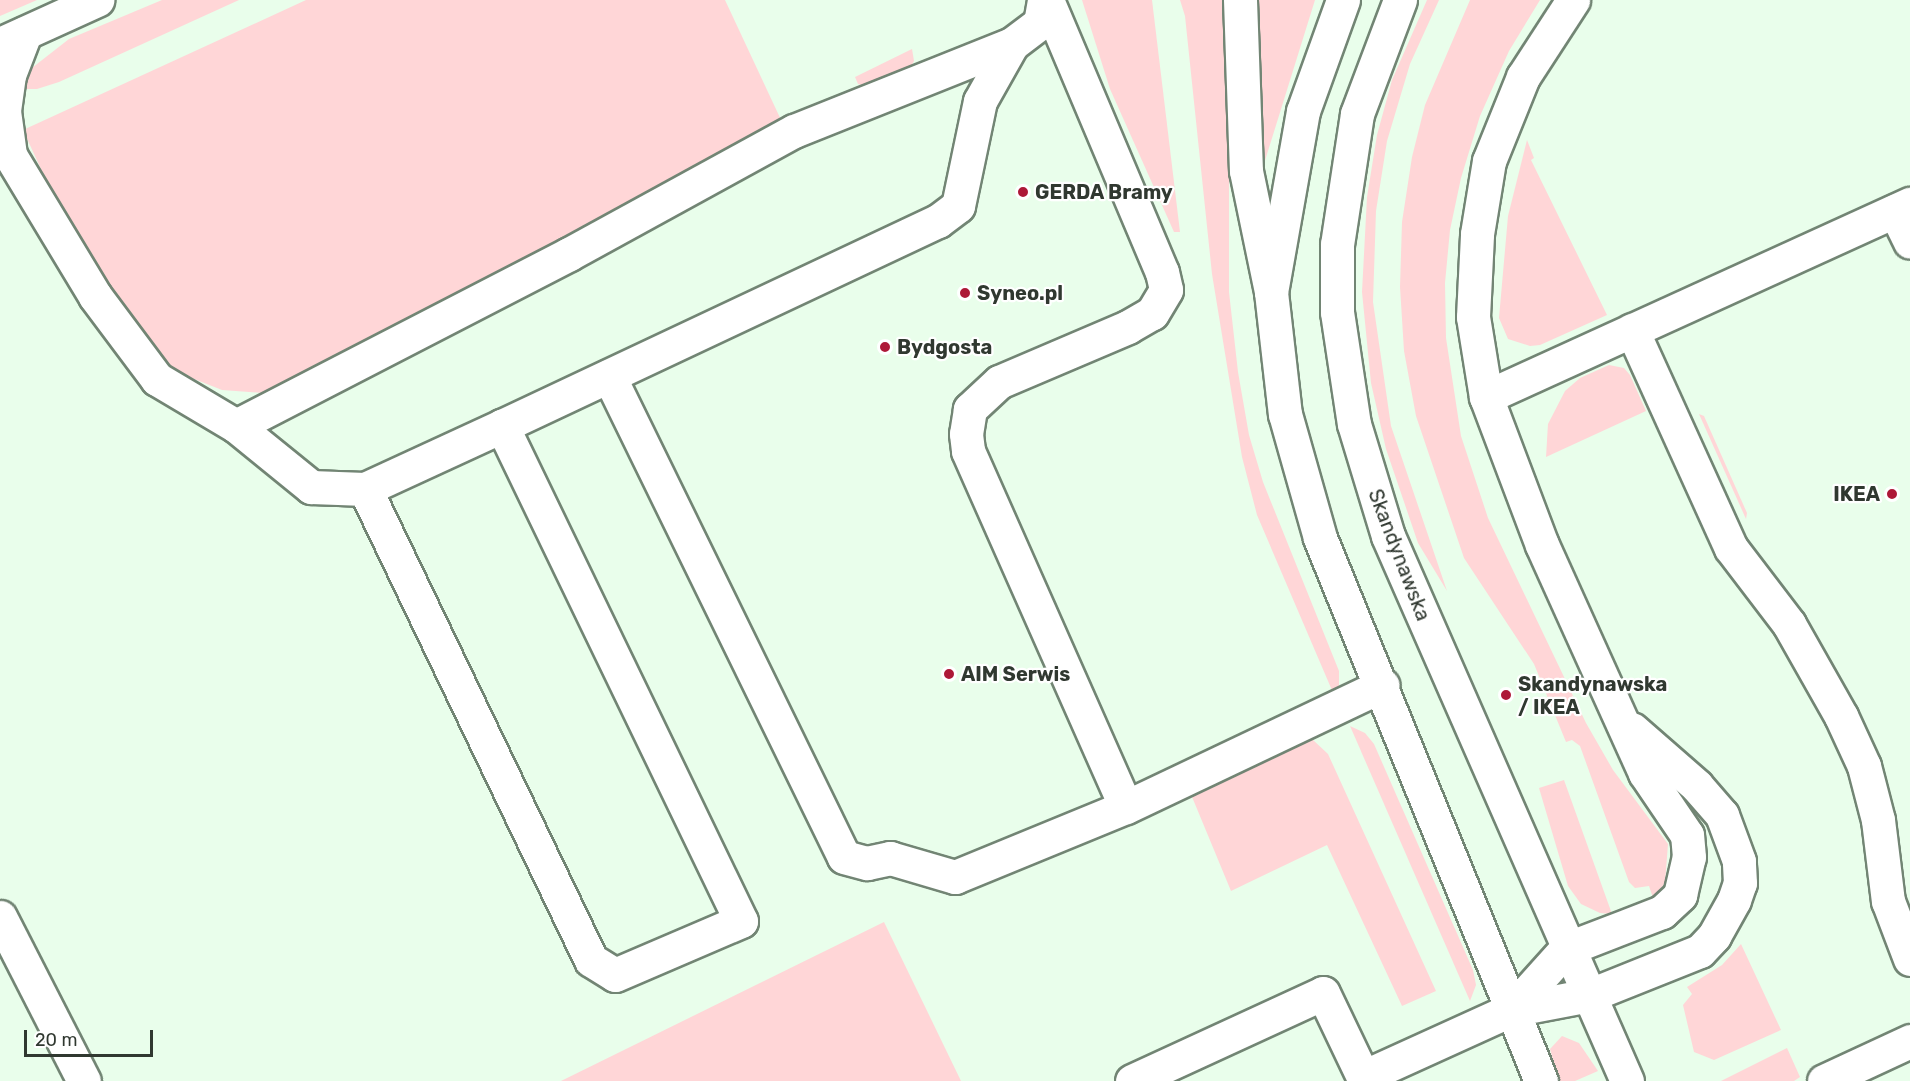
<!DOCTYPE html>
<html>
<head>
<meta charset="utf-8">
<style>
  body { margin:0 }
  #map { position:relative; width:1910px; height:1081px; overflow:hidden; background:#e9feeb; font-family:Rubik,sans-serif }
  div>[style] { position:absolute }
  .green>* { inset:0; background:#ffd6d7 }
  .roads { filter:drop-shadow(2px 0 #728574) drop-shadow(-2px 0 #728574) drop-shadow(0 2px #728574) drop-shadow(0 -2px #728574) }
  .minor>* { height:33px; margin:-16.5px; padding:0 16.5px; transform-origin:16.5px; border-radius:16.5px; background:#fff }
  .major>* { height:33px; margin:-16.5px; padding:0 16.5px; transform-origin:16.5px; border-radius:16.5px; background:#fff }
  .dots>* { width:16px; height:16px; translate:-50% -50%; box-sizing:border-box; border:3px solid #fff; border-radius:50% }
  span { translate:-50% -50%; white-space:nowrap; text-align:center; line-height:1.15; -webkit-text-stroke:4.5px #fff; paint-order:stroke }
  .poi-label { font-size:20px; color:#303830; font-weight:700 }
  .left { translate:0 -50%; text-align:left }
  .right { translate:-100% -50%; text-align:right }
  .street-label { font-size:20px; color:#303830 }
  .scale { position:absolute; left:24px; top:1030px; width:129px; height:27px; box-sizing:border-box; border:3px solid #303830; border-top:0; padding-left:8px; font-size:18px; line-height:21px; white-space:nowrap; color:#303830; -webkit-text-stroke:4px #fff; paint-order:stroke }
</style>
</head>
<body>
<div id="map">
  <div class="green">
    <i style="clip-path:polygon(0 0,37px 0,0 16px)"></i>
    <i style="clip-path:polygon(162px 0,239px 0,59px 82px,37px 89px,26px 89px,28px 71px,69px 39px)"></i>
    <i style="clip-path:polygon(306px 0,725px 0,782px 122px,321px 371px,263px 393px,222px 390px,179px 373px,160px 356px,110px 292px,47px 182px,23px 130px)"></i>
    <i style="clip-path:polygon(1082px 0,1152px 0,1180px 232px,1174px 232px,1110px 89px)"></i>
    <i style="clip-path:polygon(1180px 0,1223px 0,1229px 62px,1229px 292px,1238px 372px,1249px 435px,1263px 482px,1339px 671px,1339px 685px,1334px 695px,1257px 515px,1242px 457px,1212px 274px,1185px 16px)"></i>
    <i style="clip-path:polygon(1255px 0,1315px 0,1263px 167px,1261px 69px)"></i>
    <i style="clip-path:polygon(1427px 0,1439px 0,1410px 64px,1387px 141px,1376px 211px,1373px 302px,1391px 426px,1447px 591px,1418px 543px,1386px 449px,1371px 383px,1362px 292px,1367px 197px,1377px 135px,1392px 80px)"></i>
    <i style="clip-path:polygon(1470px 0,1540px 0,1509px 51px,1480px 116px,1461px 178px,1450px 230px,1445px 283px,1446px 338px,1461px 436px,1488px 518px,1586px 723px,1613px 770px,1668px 844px,1665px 883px,1653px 898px,1649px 886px,1635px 888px,1629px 882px,1580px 746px,1572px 740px,1566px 742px,1534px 664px,1464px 558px,1416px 416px,1404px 351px,1400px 287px,1402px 222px,1412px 157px,1425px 105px)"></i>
    <i style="clip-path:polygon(912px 49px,914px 61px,910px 68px,870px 87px,858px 84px,855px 77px)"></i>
    <i style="clip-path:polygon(1527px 140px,1534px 158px,1531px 160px,1607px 315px,1540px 345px,1530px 346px,1508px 339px,1499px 318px,1508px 216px)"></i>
    <i style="clip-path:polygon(1609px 365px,1624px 368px,1630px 375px,1646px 411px,1546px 457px,1548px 424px,1565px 391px,1580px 378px)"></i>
    <i style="clip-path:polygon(1699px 414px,1704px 416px,1747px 513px,1746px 519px)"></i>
    <i style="clip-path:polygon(1350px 726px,1365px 733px,1374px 744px,1473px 970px,1476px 985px,1470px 1001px)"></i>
    <i style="clip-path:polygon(1312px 739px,1328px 754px,1436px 991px,1402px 1006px,1327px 845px,1231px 891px,1190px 792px)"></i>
    <i style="clip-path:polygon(1564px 780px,1612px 914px,1600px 913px,1581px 904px,1568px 886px,1539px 788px)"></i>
    <i style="clip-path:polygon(884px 922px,961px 1081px,561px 1081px)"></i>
    <i style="clip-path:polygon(1741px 944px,1781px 1030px,1714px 1060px,1694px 1052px,1683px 1005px,1692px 994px,1687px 987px,1722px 965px)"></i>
    <i style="clip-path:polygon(1562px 1036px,1579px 1043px,1598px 1071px,1575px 1081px,1559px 1081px,1550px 1049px)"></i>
    <i style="clip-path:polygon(1787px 1048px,1800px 1077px,1794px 1081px,1721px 1081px)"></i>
  </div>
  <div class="roads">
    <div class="minor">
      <i style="left:1047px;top:0;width:295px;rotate:67.1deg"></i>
      <i style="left:1162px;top:272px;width:18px;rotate:77deg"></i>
      <i style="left:1166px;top:290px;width:27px;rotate:121deg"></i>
      <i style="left:1152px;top:313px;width:28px;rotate:150deg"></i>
      <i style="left:1128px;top:327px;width:140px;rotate:156.9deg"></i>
      <i style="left:999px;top:382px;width:40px;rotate:137deg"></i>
      <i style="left:970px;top:409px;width:25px;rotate:99deg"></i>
      <i style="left:966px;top:434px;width:17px;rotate:83deg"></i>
      <i style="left:968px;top:451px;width:389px;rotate:66.1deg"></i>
      <i style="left:1126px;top:807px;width:284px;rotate:-25.4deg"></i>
      <i style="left:1343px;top:0;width:118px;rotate:109.8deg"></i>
      <i style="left:1303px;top:111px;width:184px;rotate:100deg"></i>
      <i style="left:1271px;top:292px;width:123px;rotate:83.5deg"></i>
      <i style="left:1285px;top:414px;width:129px;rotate:74.2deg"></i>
      <i style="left:1320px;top:538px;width:586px;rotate:67.85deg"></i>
      <i style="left:1400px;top:0;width:122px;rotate:110.7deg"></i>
      <i style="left:1357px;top:114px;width:132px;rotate:98.7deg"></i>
      <i style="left:1337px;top:244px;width:68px;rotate:90deg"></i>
      <i style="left:1337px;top:312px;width:113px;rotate:81.4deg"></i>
      <i style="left:1354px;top:424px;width:117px;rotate:73.1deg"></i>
      <i style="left:1388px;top:536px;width:595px;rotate:66.32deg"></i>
      <i style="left:25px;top:33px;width:45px;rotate:110.9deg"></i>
      <i style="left:9px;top:75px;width:36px;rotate:98deg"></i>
      <i style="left:4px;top:111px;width:44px;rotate:82.2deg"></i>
      <i style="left:10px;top:155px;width:165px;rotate:58.9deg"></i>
      <i style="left:95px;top:296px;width:104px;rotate:53.2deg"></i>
      <i style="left:157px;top:379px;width:92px;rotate:30.7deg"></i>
      <i style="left:236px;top:426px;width:375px;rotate:-27.3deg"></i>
      <i style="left:569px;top:254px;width:256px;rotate:-28.7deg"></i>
      <i style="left:794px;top:131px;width:235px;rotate:-21.8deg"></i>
      <i style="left:1012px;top:44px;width:35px;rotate:-37deg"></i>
      <i style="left:1040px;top:23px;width:23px;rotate:-80deg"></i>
      <i style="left:1895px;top:211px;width:34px;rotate:64deg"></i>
      <i style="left:1632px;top:330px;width:239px;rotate:65.6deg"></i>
      <i style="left:1731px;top:548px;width:96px;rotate:52.7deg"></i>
      <i style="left:1789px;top:624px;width:106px;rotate:60.5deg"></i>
      <i style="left:1841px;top:716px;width:55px;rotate:65.3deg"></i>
      <i style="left:1864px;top:766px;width:56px;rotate:75.5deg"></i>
      <i style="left:1878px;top:820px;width:82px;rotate:83deg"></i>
      <i style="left:1888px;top:901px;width:62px;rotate:69.2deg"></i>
      <i style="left:609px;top:376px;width:535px;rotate:63.96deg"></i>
      <i style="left:844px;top:857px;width:24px;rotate:15deg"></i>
      <i style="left:867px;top:863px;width:24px;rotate:-12deg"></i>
      <i style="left:890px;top:858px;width:68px;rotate:16.3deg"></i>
      <i style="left:955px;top:877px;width:185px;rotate:-22.3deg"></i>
      <i style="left:1486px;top:397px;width:466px;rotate:-24.5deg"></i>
      <i style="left:236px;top:426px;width:97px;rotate:39.1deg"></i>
      <i style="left:311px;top:487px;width:54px;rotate:2.1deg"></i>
      <i style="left:365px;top:489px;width:522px;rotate:64.37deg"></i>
      <i style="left:591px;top:960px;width:28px;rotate:32deg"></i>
      <i style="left:615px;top:975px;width:137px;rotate:-23.2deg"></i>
      <i style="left:741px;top:921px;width:550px;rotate:-115.77deg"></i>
      <i style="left:502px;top:426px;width:151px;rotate:155.3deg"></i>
      <i style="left:502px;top:426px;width:482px;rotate:-25.2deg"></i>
      <i style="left:938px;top:221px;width:25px;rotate:-37deg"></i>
      <i style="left:958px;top:206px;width:107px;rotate:-78.2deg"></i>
      <i style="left:980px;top:101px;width:65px;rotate:-60.7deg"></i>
      <i style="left:0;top:917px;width:184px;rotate:62.9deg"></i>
      <i style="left:1511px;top:1010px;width:82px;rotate:-48deg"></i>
      <i style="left:1566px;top:949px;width:103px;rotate:-21.1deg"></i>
      <i style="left:1662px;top:912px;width:25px;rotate:-43deg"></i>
      <i style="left:1680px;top:895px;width:39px;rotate:-77deg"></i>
      <i style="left:1689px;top:857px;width:22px;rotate:-95deg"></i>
      <i style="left:1687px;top:835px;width:75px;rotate:-124.1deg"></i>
      <i style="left:1645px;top:773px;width:250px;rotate:-114.3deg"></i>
      <i style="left:1542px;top:545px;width:158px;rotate:-110.7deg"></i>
      <i style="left:1486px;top:397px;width:81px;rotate:-99.2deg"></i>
      <i style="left:1473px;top:317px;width:83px;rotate:-87.2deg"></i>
      <i style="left:1477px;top:234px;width:74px;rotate:-80.7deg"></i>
      <i style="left:1489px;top:161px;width:91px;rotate:-68deg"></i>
      <i style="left:1523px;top:77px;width:92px;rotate:-57deg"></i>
      <i style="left:1132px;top:1081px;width:210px;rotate:-24.7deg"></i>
      <i style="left:1323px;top:993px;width:93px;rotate:64.5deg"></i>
      <i style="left:1363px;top:1077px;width:162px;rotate:-24.4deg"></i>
      <i style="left:1511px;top:1010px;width:80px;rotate:-10.8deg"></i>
      <i style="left:1590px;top:995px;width:118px;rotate:-21.8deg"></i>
      <i style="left:1700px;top:951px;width:21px;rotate:-47deg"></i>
      <i style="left:1714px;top:936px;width:41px;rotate:-60.9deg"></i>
      <i style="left:1734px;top:900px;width:18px;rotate:-71deg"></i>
      <i style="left:1740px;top:883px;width:22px;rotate:-93deg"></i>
      <i style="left:1739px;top:861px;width:49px;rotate:-110.3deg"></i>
      <i style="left:1722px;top:815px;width:38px;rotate:-131deg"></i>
      <i style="left:1697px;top:786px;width:86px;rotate:-138.8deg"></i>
      <i style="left:1824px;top:1081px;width:95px;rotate:-24.9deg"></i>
    </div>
    <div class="major">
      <i style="left:1240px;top:0;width:171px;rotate:88deg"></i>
      <i style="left:1246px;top:171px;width:124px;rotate:78.3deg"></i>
      <i style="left:0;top:44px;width:107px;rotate:-24.4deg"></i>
    </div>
  </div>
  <div class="dots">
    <i style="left:1023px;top:192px;background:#ad1837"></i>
    <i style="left:965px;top:293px;background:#ad1837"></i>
    <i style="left:885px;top:347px;background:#ad1837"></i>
    <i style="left:1892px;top:494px;background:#ad1837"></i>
    <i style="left:949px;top:674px;background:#ad1837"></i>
    <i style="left:1506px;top:695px;background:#ad1837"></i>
  </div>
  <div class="poi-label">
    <span class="left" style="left:1035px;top:192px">GERDA Bramy</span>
    <span class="left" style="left:977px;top:293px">Syneo.pl</span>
    <span class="left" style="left:897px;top:347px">Bydgosta</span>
    <span class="right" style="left:1880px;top:494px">IKEA</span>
    <span class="left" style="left:961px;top:674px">AIM Serwis</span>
    <span class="left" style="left:1518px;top:696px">Skandynawska<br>/ IKEA</span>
  </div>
  <div class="street-label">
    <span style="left:1399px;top:555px;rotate:69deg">Skandynawska</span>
  </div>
  <div class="scale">20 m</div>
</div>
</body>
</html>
